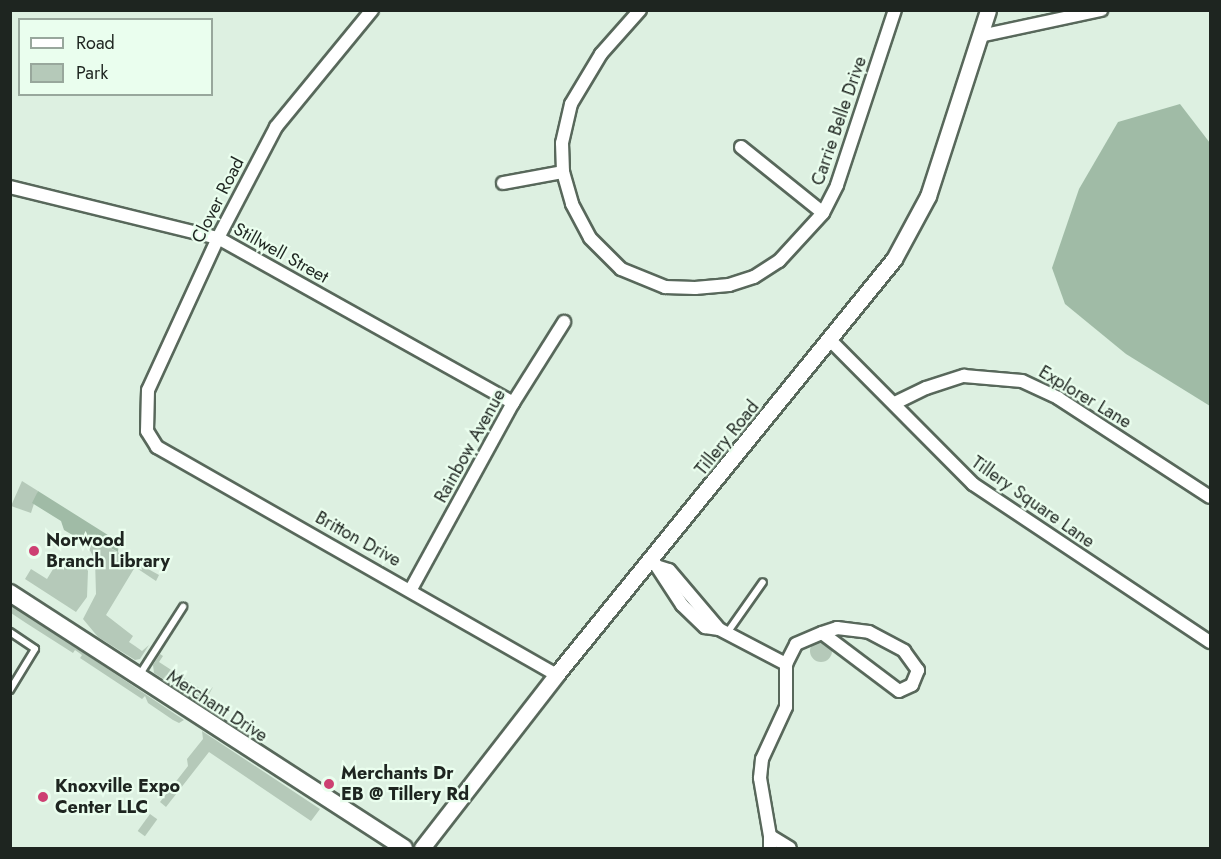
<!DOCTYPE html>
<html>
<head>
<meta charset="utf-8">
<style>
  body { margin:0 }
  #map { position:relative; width:1221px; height:859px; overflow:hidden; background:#ddf0e1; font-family:Jost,sans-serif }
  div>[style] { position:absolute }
  .green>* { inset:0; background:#b5c9b9; transform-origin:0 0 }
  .round { border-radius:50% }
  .forest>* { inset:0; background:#a0bba6 }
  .roads { filter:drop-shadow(2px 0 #58685b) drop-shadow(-2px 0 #58685b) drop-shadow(0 2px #58685b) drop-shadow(0 -2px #58685b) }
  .service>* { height:6px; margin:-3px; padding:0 3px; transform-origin:3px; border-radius:3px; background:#fff }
  .minor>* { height:12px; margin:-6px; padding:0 6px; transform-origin:6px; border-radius:6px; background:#fff }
  .tertiary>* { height:15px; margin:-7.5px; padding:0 7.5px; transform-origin:7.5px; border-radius:7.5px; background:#fff }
  .secondary>* { height:16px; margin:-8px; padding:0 8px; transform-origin:8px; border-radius:8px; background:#fff }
  .dots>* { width:16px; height:16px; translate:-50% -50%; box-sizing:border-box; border:3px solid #eafeee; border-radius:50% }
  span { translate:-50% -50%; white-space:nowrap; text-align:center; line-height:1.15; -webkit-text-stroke:4.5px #eafeee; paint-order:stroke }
  .street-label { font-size:18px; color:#1e2520 }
  .poi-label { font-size:18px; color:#1e2520; font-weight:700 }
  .left { translate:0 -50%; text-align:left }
  .frame { position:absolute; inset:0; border:12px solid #1e2520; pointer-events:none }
  .legend { position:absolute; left:18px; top:18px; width:195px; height:78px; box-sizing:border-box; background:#eafeee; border:2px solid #98a79c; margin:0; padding:8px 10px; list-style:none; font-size:18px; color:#1e2520 }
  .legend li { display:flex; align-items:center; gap:12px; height:30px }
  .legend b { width:30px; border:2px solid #98a79c }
</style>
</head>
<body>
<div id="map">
  <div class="green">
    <i style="clip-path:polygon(22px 481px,38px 491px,31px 513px,11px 506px)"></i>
    <i style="clip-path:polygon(92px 538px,159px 575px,156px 581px,135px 567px,106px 615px,133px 636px,129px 642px,135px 646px,142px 651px,149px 645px,140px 659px,135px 660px,98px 637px,83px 619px,96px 594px,95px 560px,86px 543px)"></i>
    <i style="clip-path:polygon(61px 556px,72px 562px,80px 557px,88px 571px,87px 597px,76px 612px,25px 579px,31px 569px,47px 579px)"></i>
    <i style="clip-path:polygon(11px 605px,54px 633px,184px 720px,179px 723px,173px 720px,148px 703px,145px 696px,142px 699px,80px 658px,82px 655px,75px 650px,73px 653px,26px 623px,11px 613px)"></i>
    <i class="round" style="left:810px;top:640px;width:22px;height:22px"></i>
    <i style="clip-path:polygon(160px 654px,163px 656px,159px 662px,207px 693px,213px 687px,208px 696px,198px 701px,154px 673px,153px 665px)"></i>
    <i style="clip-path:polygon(202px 731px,320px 809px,311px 821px,209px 752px,166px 807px,160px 802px,188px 766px,187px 759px,203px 739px)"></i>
    <i style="left:150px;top:814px;width:9px;height:21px;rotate:36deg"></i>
  </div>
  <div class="forest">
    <i style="clip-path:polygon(1180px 104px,1210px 143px,1210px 406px,1126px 354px,1065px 304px,1052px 268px,1079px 189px,1118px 122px)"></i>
    <i style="clip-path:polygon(38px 491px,119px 542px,118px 552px,92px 538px,86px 543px,64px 530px,61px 521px,32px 503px)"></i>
  </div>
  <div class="roads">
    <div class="service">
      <i style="left:10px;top:632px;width:30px;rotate:34deg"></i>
      <i style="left:35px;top:649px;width:48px;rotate:121.4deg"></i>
      <i style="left:727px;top:633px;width:62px;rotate:-54.8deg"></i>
      <i style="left:140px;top:674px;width:80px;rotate:-57.3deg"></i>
    </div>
    <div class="minor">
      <i style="left:372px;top:10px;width:151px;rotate:129.4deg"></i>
      <i style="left:276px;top:127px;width:125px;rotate:117.6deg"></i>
      <i style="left:218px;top:238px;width:167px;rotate:114.7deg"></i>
      <i style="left:148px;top:390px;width:41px;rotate:91.4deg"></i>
      <i style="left:147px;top:431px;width:19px;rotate:58deg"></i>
      <i style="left:157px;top:447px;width:460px;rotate:29.7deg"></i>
      <i style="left:640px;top:10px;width:59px;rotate:131.6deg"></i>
      <i style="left:601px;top:54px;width:58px;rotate:121deg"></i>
      <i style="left:571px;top:104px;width:40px;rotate:103deg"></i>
      <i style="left:562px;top:143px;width:29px;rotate:88deg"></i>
      <i style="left:563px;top:172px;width:33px;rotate:74deg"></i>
      <i style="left:572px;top:204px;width:38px;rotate:62deg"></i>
      <i style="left:590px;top:238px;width:44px;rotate:45deg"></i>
      <i style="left:621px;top:269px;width:48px;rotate:22.2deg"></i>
      <i style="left:665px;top:287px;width:30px;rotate:2deg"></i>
      <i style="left:695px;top:288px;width:34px;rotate:-5deg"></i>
      <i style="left:729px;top:285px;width:26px;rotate:-18deg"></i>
      <i style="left:754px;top:277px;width:30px;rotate:-33deg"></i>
      <i style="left:779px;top:261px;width:65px;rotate:-47.5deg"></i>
      <i style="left:823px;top:213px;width:31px;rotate:-63deg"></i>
      <i style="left:837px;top:185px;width:184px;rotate:-71.7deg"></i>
      <i style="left:980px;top:36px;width:124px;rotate:-12.1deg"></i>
      <i style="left:741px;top:147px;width:105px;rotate:38.8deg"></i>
      <i style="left:503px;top:183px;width:61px;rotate:-10.4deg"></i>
      <i style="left:10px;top:187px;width:214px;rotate:13.8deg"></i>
      <i style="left:218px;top:238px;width:338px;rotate:29.2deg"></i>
      <i style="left:831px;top:341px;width:202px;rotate:45.2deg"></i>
      <i style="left:973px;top:484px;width:285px;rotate:33.7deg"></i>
      <i style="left:895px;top:403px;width:34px;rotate:-26deg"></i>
      <i style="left:926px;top:388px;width:40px;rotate:-18deg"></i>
      <i style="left:964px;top:376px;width:58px;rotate:4.9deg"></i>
      <i style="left:1022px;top:381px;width:40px;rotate:25deg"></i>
      <i style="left:1058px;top:398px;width:181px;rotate:33.1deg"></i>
      <i style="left:652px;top:559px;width:55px;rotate:56.9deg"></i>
      <i style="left:682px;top:605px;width:32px;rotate:44deg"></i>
      <i style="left:705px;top:627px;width:14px;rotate:8deg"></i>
      <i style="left:719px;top:629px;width:76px;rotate:27.6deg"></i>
      <i style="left:659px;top:567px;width:10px;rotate:17deg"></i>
      <i style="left:669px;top:570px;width:77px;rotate:49.7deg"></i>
      <i style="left:411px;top:589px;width:212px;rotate:-61.3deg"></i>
      <i style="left:513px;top:403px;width:96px;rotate:-57.8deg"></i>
      <i style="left:837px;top:628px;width:32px;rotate:7deg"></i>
      <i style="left:869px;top:632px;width:40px;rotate:28deg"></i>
      <i style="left:904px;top:651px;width:24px;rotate:54deg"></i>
      <i style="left:918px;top:670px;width:16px;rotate:112deg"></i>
      <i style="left:912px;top:685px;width:14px;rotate:155deg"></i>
      <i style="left:899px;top:691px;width:96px;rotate:-143deg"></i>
      <i style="left:822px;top:633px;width:16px;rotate:-18deg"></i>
      <i style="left:770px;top:836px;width:59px;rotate:-99.8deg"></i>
      <i style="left:760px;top:778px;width:19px;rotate:-84deg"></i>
      <i style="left:762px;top:759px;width:57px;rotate:-65.2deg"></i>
      <i style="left:786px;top:707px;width:43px;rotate:-90deg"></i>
      <i style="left:786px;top:664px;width:22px;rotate:-63deg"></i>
      <i style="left:796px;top:644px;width:28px;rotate:-23deg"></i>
      <i style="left:770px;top:848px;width:12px;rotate:-90deg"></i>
      <i style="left:770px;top:836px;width:23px;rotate:31deg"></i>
    </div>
    <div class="tertiary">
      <i style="left:422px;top:848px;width:219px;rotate:-52.2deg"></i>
      <i style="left:556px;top:675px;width:536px;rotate:-50.91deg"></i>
      <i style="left:894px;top:259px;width:72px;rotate:-61.6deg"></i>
      <i style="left:928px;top:196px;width:195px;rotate:-72.1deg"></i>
    </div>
    <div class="secondary">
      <i style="left:10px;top:593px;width:469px;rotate:32.9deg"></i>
    </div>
  </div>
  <div class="dots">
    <i style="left:34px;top:551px;background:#cd4072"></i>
    <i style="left:329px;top:784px;background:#cd4072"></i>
    <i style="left:43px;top:797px;background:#cd4072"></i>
  </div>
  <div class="street-label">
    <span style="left:839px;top:121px;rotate:-71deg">Carrie Belle Drive</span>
    <span style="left:218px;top:200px;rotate:-63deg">Clover Road</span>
    <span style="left:281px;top:253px;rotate:29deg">Stillwell Street</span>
    <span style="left:1085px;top:397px;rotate:31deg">Explorer Lane</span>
    <span style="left:727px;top:438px;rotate:-51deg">Tillery Road</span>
    <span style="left:470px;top:446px;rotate:-61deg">Rainbow Avenue</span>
    <span style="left:1033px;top:502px;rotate:35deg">Tillery Square Lane</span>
    <span style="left:358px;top:539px;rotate:29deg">Britton Drive</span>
    <span style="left:217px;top:706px;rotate:33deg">Merchant Drive</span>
  </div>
  <div class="poi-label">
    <span class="left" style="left:46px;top:551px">Norwood<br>Branch Library</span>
    <span class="left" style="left:341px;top:784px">Merchants Dr<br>EB @ Tillery Rd</span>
    <span class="left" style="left:55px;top:797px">Knoxville Expo<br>Center LLC</span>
  </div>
  <div class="frame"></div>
  <ul class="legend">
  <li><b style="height:8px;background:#fff"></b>Road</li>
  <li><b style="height:16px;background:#b5c9b9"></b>Park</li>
  </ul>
</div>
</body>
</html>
